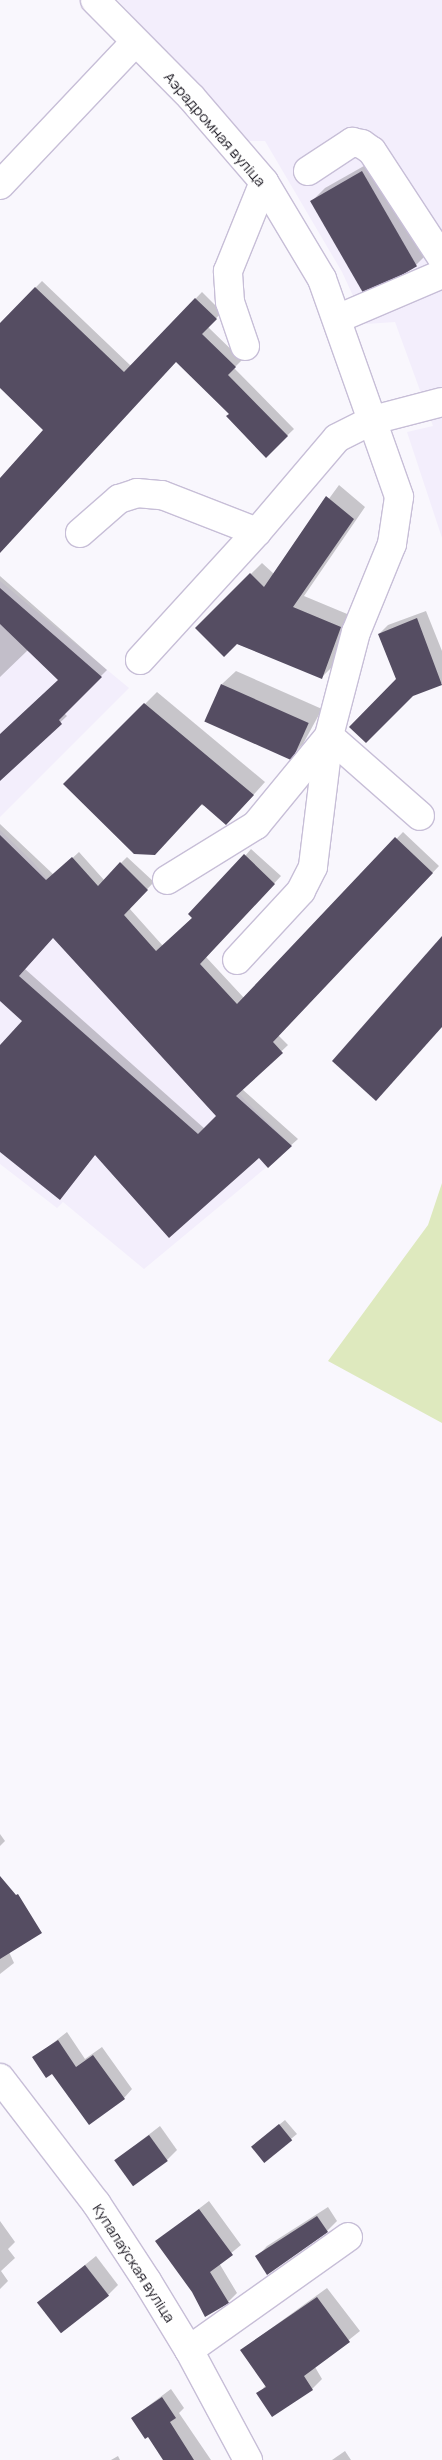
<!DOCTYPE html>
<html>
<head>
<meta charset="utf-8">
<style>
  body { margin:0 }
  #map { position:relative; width:442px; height:2460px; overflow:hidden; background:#f9f7fd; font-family:Manrope,sans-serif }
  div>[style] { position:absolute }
  .built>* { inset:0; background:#f3eefc }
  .green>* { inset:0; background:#dee9be }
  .shadow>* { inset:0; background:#0003 }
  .building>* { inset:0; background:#554d62; transform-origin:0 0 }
  .roads { filter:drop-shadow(1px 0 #c7bed7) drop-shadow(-1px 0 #c7bed7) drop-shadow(0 1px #c7bed7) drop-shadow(0 -1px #c7bed7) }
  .minor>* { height:28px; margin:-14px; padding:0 14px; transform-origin:14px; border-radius:14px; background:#fff }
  span { translate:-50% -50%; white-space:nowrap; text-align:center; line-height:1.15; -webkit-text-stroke:5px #fff; paint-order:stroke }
  .street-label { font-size:15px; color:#201d26 }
</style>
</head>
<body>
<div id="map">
  <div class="built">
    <i style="clip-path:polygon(118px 0,442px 0,442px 538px,407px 432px,433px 426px,395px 322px,366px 324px,342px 272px,265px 141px,245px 141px)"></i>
    <i style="clip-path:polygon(0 581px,129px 688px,0 817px)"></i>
    <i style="clip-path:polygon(0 830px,33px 862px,124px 968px,246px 1101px,292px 1146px,144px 1269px,63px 1202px,57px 1208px,0 1164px)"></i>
  </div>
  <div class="green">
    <i style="clip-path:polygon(442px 1183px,442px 1423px,328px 1361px,428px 1225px)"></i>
  </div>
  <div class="shadow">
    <i style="clip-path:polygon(371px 162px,430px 251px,416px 265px,311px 202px,325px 188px)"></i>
    <i style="clip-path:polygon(42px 281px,131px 366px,202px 292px,222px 312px,208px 327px,242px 360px,234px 368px,294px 429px,266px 456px,231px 414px,176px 360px,0 552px,0 479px,45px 430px,0 386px,0 324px)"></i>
    <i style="clip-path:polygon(339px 485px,365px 507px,304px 596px,352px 616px,333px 666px,322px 677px,196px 628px,262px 563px,274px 574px)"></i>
    <i style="clip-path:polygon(0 576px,107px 670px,64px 713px,67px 716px,0 779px,0 735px,59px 680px,28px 650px,0 677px)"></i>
    <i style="clip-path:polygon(426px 611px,442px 651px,442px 683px,412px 695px,397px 679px,379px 634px,388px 625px)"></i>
    <i style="clip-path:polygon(236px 671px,322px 709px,303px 744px,290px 758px,222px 684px)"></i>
    <i style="clip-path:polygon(157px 692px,265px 782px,239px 811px,65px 784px)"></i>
    <i style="clip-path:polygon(evenodd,0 824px,54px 875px,79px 852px,104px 880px,127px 857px,154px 882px,129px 908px,163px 946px,193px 917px,251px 849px,281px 876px,206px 957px,244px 998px,403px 832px,439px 866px,278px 1035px,288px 1045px,242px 1089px,298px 1139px,268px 1166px,259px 1157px,96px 1154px,60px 1198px,0 1150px,0 1047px,24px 1020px,0 1000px,0 824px,53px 937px,218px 1116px,205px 1129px,25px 969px,53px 937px)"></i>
    <i style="clip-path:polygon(0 1834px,5px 1841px,0 1846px)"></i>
    <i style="clip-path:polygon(0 1932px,14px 1963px,0 1974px)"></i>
    <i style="clip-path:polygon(67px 2032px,85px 2059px,102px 2047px,132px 2089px,124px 2098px,34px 2058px)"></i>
    <i style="clip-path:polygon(285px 2120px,297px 2134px,264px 2161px,258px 2142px)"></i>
    <i style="clip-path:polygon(160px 2126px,177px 2150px,167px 2160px,116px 2160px)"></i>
    <i style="clip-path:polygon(209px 2201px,241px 2245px,219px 2263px,237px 2293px,228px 2302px,193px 2292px,157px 2241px)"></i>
    <i style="clip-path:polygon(328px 2207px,337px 2221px,327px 2231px,257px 2257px,267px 2246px)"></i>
    <i style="clip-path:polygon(0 2221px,15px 2242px,8px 2249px,15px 2258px,1px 2271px,8px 2281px,0 2289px)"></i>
    <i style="clip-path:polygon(96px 2256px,118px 2285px,108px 2295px,38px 2303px)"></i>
    <i style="clip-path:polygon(327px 2288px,360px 2331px,315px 2367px,322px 2379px,312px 2389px,258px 2394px,266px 2385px,241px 2350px)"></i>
    <i style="clip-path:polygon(171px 2389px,184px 2408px,179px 2413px,211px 2460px,164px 2460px,149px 2435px,132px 2418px)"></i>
    <i style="clip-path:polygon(345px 2451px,351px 2460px,332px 2460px)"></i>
    <i style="clip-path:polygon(118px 2456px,120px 2460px,111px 2460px)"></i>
  </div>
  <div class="building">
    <i style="left:362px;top:171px;width:110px;height:60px;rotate:60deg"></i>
    <i style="clip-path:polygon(35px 287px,124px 372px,195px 298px,217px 319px,202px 334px,236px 367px,228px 375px,288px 436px,266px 458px,226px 416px,229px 414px,176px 362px,0 553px,0 478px,43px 430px,0 388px,0 323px)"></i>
    <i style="clip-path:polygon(326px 496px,354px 519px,293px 607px,341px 627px,322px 679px,237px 644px,224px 657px,195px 628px,250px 573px,264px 587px)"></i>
    <i style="clip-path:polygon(0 588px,102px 677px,59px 720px,62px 724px,0 781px,0 734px,58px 680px,0 624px)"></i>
    <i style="clip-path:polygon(417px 618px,442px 685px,413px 696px,366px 743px,349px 727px,396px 679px,378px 634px)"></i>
    <i style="left:221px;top:684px;width:96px;height:41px;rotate:24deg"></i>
    <i style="clip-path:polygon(144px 703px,254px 795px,226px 825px,202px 804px,155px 855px,134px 854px,63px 784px)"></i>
    <i style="clip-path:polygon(evenodd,0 835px,46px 880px,72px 857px,98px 886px,120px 862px,148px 890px,124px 915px,156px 951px,192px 918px,188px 914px,244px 854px,275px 884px,200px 964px,237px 1004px,395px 837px,433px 873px,273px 1042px,283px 1053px,236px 1096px,292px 1146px,268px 1168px,259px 1158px,169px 1238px,95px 1155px,60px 1200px,0 1152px,0 1045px,22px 1021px,0 1001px,0 835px,53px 938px,216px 1116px,198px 1134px,19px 976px,53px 938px)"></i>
    <i style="clip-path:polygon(442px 936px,442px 1027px,376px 1101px,332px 1061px)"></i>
    <i style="clip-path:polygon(0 1876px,16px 1895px,18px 1894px,42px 1933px,0 1959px)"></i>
    <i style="clip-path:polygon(58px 2040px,76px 2067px,93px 2055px,125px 2099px,89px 2125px,52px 2074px,46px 2078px,32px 2057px)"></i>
    <i style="left:279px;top:2124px;width:21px;height:36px;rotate:51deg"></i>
    <i style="left:149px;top:2135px;width:32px;height:43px;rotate:54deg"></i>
    <i style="clip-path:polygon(199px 2209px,233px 2255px,210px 2272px,229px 2303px,205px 2317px,192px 2292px,155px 2241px)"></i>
    <i style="clip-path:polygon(317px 2216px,328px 2232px,267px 2275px,255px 2256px)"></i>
    <i style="left:85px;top:2265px;width:39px;height:61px;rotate:52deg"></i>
    <i style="clip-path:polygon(317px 2297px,350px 2342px,304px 2376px,313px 2390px,272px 2417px,256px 2393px,266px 2387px,240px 2350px)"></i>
    <i style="clip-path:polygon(162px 2397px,176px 2418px,170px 2422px,194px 2460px,163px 2460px,148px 2437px,145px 2439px,131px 2418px)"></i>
  </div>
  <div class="roads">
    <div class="minor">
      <i style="left:95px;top:0;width:136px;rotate:45.3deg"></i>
      <i style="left:191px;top:97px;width:112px;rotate:49.3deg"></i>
      <i style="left:264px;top:182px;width:113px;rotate:59.1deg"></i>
      <i style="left:322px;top:279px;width:231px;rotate:70.5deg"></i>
      <i style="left:399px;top:497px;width:48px;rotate:98.5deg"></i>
      <i style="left:392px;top:544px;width:95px;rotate:112.2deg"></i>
      <i style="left:356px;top:632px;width:107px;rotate:104.6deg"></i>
      <i style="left:329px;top:736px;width:132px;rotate:97deg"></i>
      <i style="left:313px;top:867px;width:27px;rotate:117deg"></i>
      <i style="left:301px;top:891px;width:94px;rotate:132.8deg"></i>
      <i style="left:308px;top:171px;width:53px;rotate:-33.4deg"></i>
      <i style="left:352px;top:142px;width:10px;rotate:11deg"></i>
      <i style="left:362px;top:144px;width:12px;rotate:35deg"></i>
      <i style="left:372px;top:151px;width:128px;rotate:56.8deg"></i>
      <i style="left:0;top:185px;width:197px;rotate:-46.6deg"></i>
      <i style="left:337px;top:319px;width:114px;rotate:-23.2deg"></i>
      <i style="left:245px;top:346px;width:46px;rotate:-108.8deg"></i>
      <i style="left:230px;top:302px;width:31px;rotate:-94deg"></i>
      <i style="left:228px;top:271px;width:96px;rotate:-68deg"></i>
      <i style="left:80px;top:533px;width:52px;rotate:-41.1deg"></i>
      <i style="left:119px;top:499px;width:19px;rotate:-18deg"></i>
      <i style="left:137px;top:493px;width:25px;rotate:5deg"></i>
      <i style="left:162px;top:495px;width:102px;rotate:21.3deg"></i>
      <i style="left:140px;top:660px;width:173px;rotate:-47.6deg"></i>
      <i style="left:257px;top:532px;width:123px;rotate:-49.6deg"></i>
      <i style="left:337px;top:438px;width:40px;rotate:-26.6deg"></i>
      <i style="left:373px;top:420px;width:71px;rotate:-14.6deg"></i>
      <i style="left:167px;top:880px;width:105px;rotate:-31.7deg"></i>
      <i style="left:256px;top:825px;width:115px;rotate:-50.6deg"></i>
      <i style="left:329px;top:736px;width:121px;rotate:41.3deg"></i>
      <i style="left:0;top:2078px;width:158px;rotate:52.5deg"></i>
      <i style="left:96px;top:2203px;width:93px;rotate:56.8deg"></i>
      <i style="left:147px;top:2281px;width:81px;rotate:58.7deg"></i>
      <i style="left:189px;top:2350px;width:125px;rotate:61.8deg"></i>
      <i style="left:189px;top:2350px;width:195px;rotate:-35.4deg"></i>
    </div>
  </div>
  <div class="street-label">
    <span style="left:215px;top:129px;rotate:49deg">Аэрадромная вуліца</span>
    <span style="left:134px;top:2263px;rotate:57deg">Купалаўская вуліца</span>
  </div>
</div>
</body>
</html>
